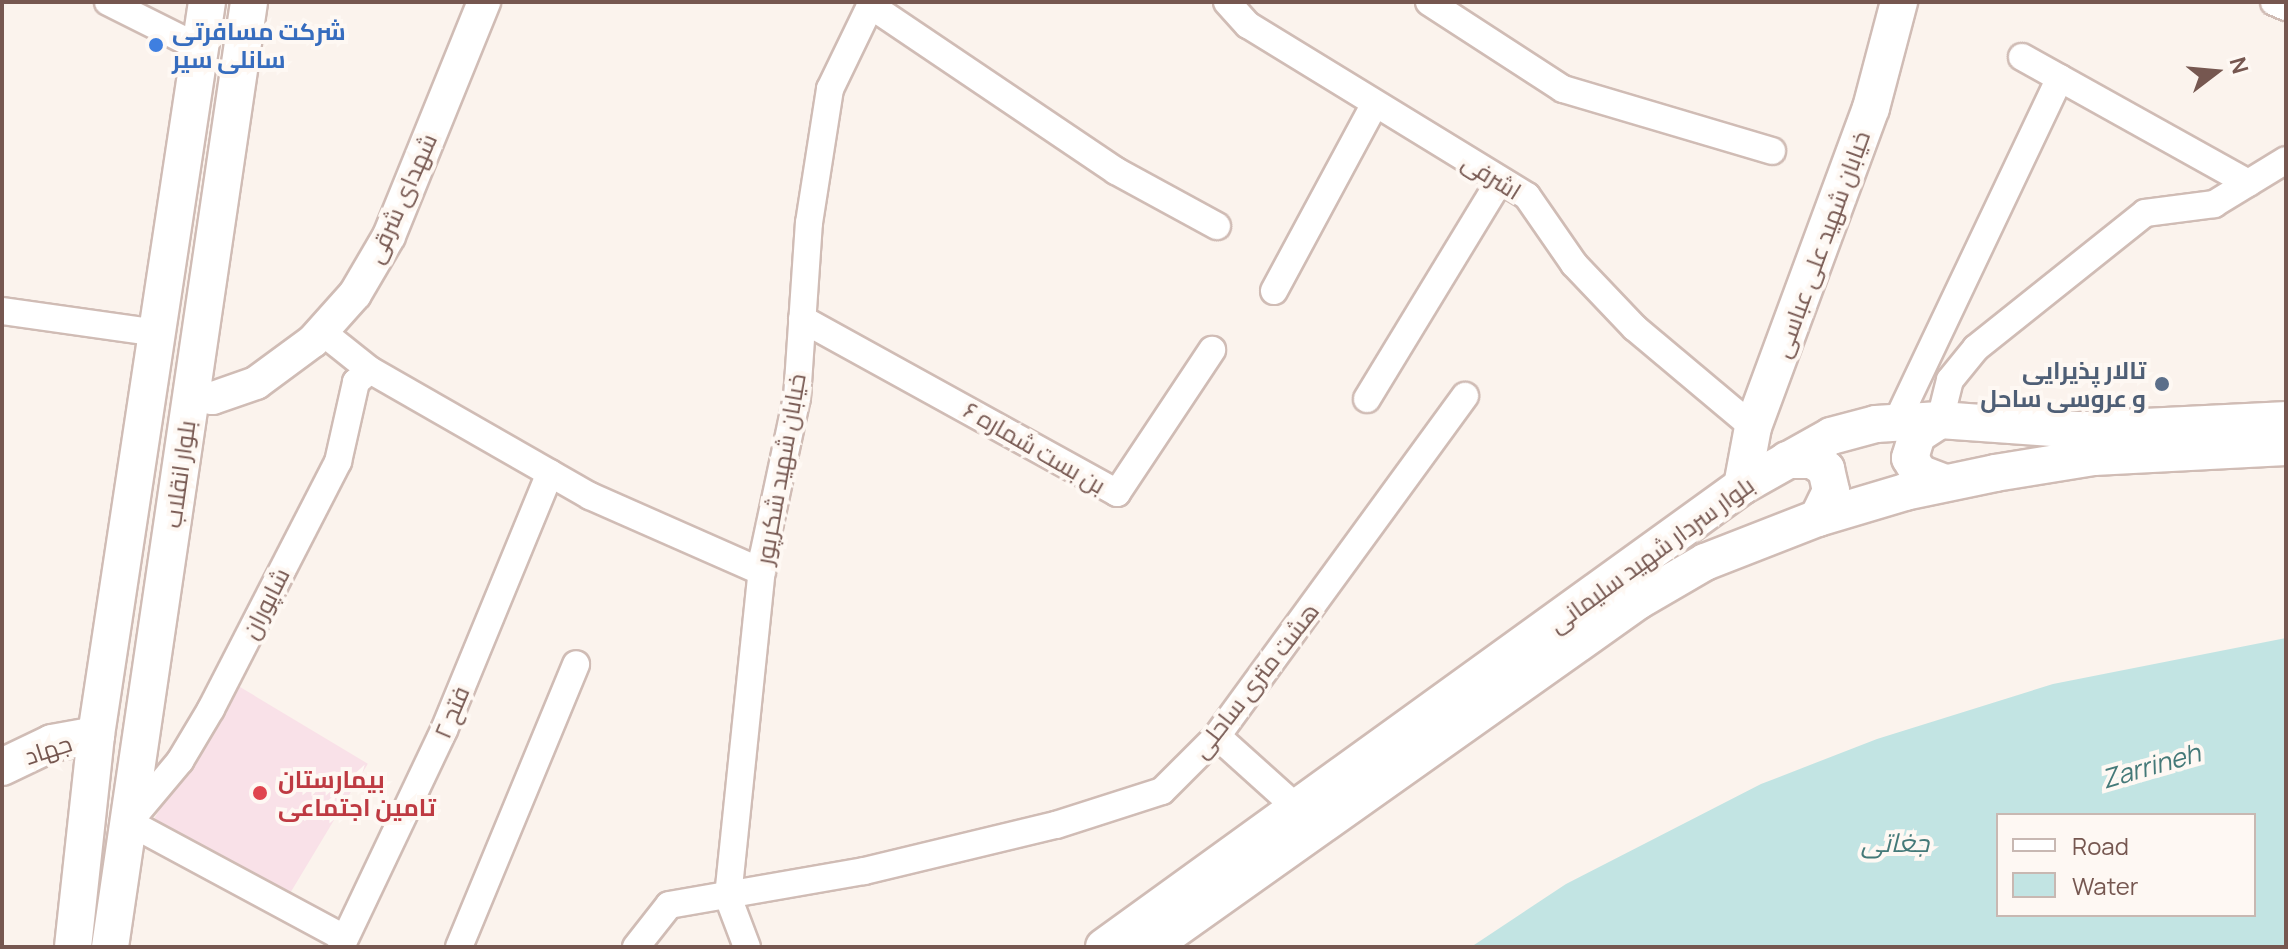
<!DOCTYPE html>
<html>
<head>
<meta charset="utf-8">
<style>
  body { margin:0 }
  #map { position:relative; width:2288px; height:949px; overflow:hidden; background:#fbf3ed; font-family:Manrope,Cairo,sans-serif }
  div>[style] { position:absolute }
  .medical>* { inset:0; background:#f9e1e8; transform-origin:0 0 }
  .water>* { inset:0; background:#c2e4e3 }
  .roads { filter:drop-shadow(2px 0 #d0bcb5) drop-shadow(-2px 0 #d0bcb5) drop-shadow(0 2px #d0bcb5) drop-shadow(0 -2px #d0bcb5) }
  .minor>* { height:26px; margin:-13px; padding:0 13px; transform-origin:13px; border-radius:13px; background:#fff }
  .tertiary>* { height:32px; margin:-16px; padding:0 16px; transform-origin:16px; border-radius:16px; background:#fff }
  .secondary>* { height:36px; margin:-18px; padding:0 18px; transform-origin:18px; border-radius:18px; background:#fff }
  .dots>* { width:22px; height:22px; translate:-50% -50%; box-sizing:border-box; border:4px solid #fef8f3; border-radius:50% }
  span { translate:-50% -50%; white-space:nowrap; text-align:center; line-height:1.15; -webkit-text-stroke:8px #fef8f3; paint-order:stroke }
  .shop-label { font-size:24px; color:#366cbe; font-weight:700 }
  .left { translate:0 -50%; text-align:left }
  .street-label { font-size:24px; color:#765750 }
  .service-label { font-size:24px; color:#4e5e75; font-weight:700 }
  .right { translate:-100% -50%; text-align:right }
  .health-label { font-size:24px; color:#be3a42; font-weight:700 }
  .water-label { font-size:26px; color:#447978; font-style:italic }
  .frame { position:absolute; inset:0; border:4px solid #765750; pointer-events:none }
  .legend { position:absolute; left:1996px; top:813px; width:260px; height:104px; box-sizing:border-box; background:#fef8f3; border:2px solid #c8b8b2; margin:0; padding:10px 14px; list-style:none; font-size:24px; color:#765750 }
  .legend li { display:flex; align-items:center; gap:16px; height:40px }
  .legend b { width:40px; border:2px solid #c8b8b2 }
  .north { position:absolute; left:2176px; top:32px; width:80px; height:80px; -webkit-text-stroke:6px #fef8f3; paint-order:stroke; rotate:74deg; font-size:22px; font-weight:700; line-height:32px; text-align:center; color:#765750 }
  .north::after { content:''; display:block; margin:auto; width:28px; height:36px; background:#765750; clip-path:polygon(50% 0,100% 100%,50% 72%,0 100%) }
</style>
</head>
<body>
<div id="map">
  <div class="medical">
    <i style="left:235px;top:684px;width:155px;height:163px;rotate:31deg"></i>
  </div>
  <div class="water">
    <i style="clip-path:polygon(evenodd,2286px 638px,2286px 947px,1471px 947px,1566px 884px,1761px 784px,1877px 739px,2053px 684px,2286px 638px,1998px 815px,2254px 815px,2254px 915px,1998px 915px,1998px 815px)"></i>
  </div>
  <div class="roads">
    <div class="minor">
      <i style="left:108px;top:2px;width:103px;rotate:26.6deg"></i>
      <i style="left:1227px;top:2px;width:31px;rotate:48deg"></i>
      <i style="left:1248px;top:25px;width:327px;rotate:31.5deg"></i>
      <i style="left:1527px;top:196px;width:83px;rotate:55.3deg"></i>
      <i style="left:1574px;top:264px;width:88px;rotate:46.4deg"></i>
      <i style="left:1635px;top:328px;width:154px;rotate:40deg"></i>
      <i style="left:1429px;top:2px;width:160px;rotate:33deg"></i>
      <i style="left:1563px;top:89px;width:218px;rotate:16.5deg"></i>
      <i style="left:2274px;top:2px;width:13px;rotate:23deg"></i>
      <i style="left:870px;top:5px;width:297px;rotate:34deg"></i>
      <i style="left:1116px;top:171px;width:115px;rotate:28.6deg"></i>
      <i style="left:2022px;top:57px;width:259px;rotate:29.1deg"></i>
      <i style="left:1274px;top:291px;width:211px;rotate:-61.7deg"></i>
      <i style="left:2px;top:311px;width:158px;rotate:8deg"></i>
      <i style="left:802px;top:319px;width:360px;rotate:28.9deg"></i>
      <i style="left:1117px;top:493px;width:172px;rotate:-56.4deg"></i>
      <i style="left:321px;top:331px;width:63px;rotate:38.5deg"></i>
      <i style="left:370px;top:370px;width:254px;rotate:29.8deg"></i>
      <i style="left:590px;top:496px;width:188px;rotate:23.8deg"></i>
      <i style="left:1367px;top:399px;width:256px;rotate:-58.7deg"></i>
      <i style="left:1940px;top:420px;width:41px;rotate:-76deg"></i>
      <i style="left:1950px;top:380px;width:41px;rotate:-50.9deg"></i>
      <i style="left:1976px;top:348px;width:216px;rotate:-38.6deg"></i>
      <i style="left:2145px;top:213px;width:70px;rotate:-7.4deg"></i>
      <i style="left:2214px;top:204px;width:84px;rotate:-31.4deg"></i>
      <i style="left:1896px;top:423px;width:382px;rotate:-64.6deg"></i>
      <i style="left:1217px;top:736px;width:108px;rotate:42deg"></i>
      <i style="left:344px;top:938px;width:244px;rotate:-151.7deg"></i>
      <i style="left:129px;top:822px;width:80px;rotate:-50.1deg"></i>
      <i style="left:180px;top:761px;width:61px;rotate:-59.2deg"></i>
      <i style="left:211px;top:709px;width:278px;rotate:-62.8deg"></i>
      <i style="left:338px;top:462px;width:82px;rotate:-77.3deg"></i>
      <i style="left:356px;top:382px;width:18px;rotate:-41deg"></i>
      <i style="left:341px;top:947px;width:240px;rotate:-64.6deg"></i>
      <i style="left:444px;top:730px;width:278px;rotate:-67.6deg"></i>
      <i style="left:459px;top:947px;width:306px;rotate:-67.5deg"></i>
      <i style="left:636px;top:947px;width:53px;rotate:-51.8deg"></i>
      <i style="left:669px;top:905px;width:198px;rotate:-9.9deg"></i>
      <i style="left:864px;top:871px;width:197px;rotate:-13.5deg"></i>
      <i style="left:1056px;top:825px;width:111px;rotate:-17.8deg"></i>
      <i style="left:1162px;top:791px;width:78px;rotate:-45deg"></i>
      <i style="left:1217px;top:736px;width:421px;rotate:-53.9deg"></i>
      <i style="left:747px;top:947px;width:53px;rotate:-110.8deg"></i>
      <i style="left:728px;top:897px;width:343px;rotate:-84.1deg"></i>
      <i style="left:763px;top:556px;width:162px;rotate:-77.9deg"></i>
      <i style="left:797px;top:398px;width:175px;rotate:-86.1deg"></i>
      <i style="left:809px;top:223px;width:136px;rotate:-81.1deg"></i>
      <i style="left:830px;top:89px;width:97px;rotate:-64.2deg"></i>
    </div>
    <div class="tertiary">
      <i style="left:191px;top:395px;width:22px;rotate:8deg"></i>
      <i style="left:213px;top:398px;width:46px;rotate:-19.2deg"></i>
      <i style="left:256px;top:383px;width:71px;rotate:-36.4deg"></i>
      <i style="left:313px;top:341px;width:63px;rotate:-48.2deg"></i>
      <i style="left:355px;top:294px;width:67px;rotate:-59.6deg"></i>
      <i style="left:389px;top:236px;width:253px;rotate:-67.9deg"></i>
    </div>
    <div class="secondary">
      <i style="left:1940px;top:420px;width:27px;rotate:147deg"></i>
      <i style="left:1917px;top:435px;width:24px;rotate:107deg"></i>
      <i style="left:1910px;top:458px;width:17px;rotate:59deg"></i>
      <i style="left:1919px;top:473px;width:28px;rotate:21deg"></i>
      <i style="left:1787px;top:460px;width:25px"></i>
      <i style="left:1812px;top:460px;width:17px;rotate:33deg"></i>
      <i style="left:1826px;top:469px;width:23px;rotate:77deg"></i>
      <i style="left:1831px;top:491px;width:30px;rotate:116deg"></i>
      <i style="left:1742px;top:486px;width:60px;rotate:-79.4deg"></i>
      <i style="left:1753px;top:427px;width:340px;rotate:-69.7deg"></i>
      <i style="left:1871px;top:108px;width:110px;rotate:-75.2deg"></i>
      <i style="left:2px;top:767px;width:55px;rotate:-25.6deg"></i>
      <i style="left:52px;top:743px;width:45px;rotate:-10.3deg"></i>
      <i style="left:73px;top:947px;width:213px;rotate:-83.8deg"></i>
      <i style="left:96px;top:735px;width:741px;rotate:-81.39deg"></i>
      <i style="left:110px;top:947px;width:955px;rotate:-81.63deg"></i>
      <i style="left:1104px;top:947px;width:787px;rotate:-35.85deg"></i>
      <i style="left:1742px;top:486px;width:102px;rotate:-29.3deg"></i>
      <i style="left:1831px;top:436px;width:47px;rotate:-14.9deg"></i>
      <i style="left:1876px;top:424px;width:64px;rotate:-3.6deg"></i>
      <i style="left:1940px;top:420px;width:141px;rotate:4.1deg"></i>
      <i style="left:2081px;top:430px;width:205px;rotate:-2.8deg"></i>
      <i style="left:1150px;top:947px;width:598px;rotate:-35.34deg"></i>
      <i style="left:1638px;top:601px;width:78px;rotate:-30.2deg"></i>
      <i style="left:1705px;top:562px;width:121px;rotate:-21.3deg"></i>
      <i style="left:1818px;top:518px;width:91px;rotate:-16.6deg"></i>
      <i style="left:1905px;top:492px;width:92px;rotate:-11.9deg"></i>
      <i style="left:1995px;top:473px;width:100px;rotate:-9.2deg"></i>
      <i style="left:2094px;top:457px;width:192px;rotate:-3deg"></i>
    </div>
  </div>
  <div class="dots">
    <i style="left:156px;top:45px;background:#3f7fe0"></i>
    <i style="left:2162px;top:384px;background:#5c6f8a"></i>
    <i style="left:260px;top:793px;background:#e0444e"></i>
  </div>
  <div class="shop-label">
    <span class="left" style="left:172px;top:45px">شرکت مسافرتی<br>سانلی سیر</span>
  </div>
  <div class="street-label">
    <span style="left:1492px;top:176px;rotate:32deg">اشرفی</span>
    <span style="left:401px;top:198px;rotate:-66deg">شهدای شرقی</span>
    <span style="left:1821px;top:244px;rotate:-70deg">خیابان شهید علی عباسی</span>
    <span style="left:1035px;top:447px;rotate:30deg">بن بست شماره ۶</span>
    <span style="left:780px;top:469px;rotate:-80deg">خیابان شهید شکرپور</span>
    <span style="left:179px;top:474px;rotate:-82deg">بلوار انقلاب</span>
    <span style="left:1651px;top:554px;rotate:-36deg">بلوار سردار شهید سلیمانی</span>
    <span style="left:265px;top:603px;rotate:-63deg">شاپوران</span>
    <span style="left:1255px;top:680px;rotate:-52deg">هشت متری ساحلی</span>
    <span style="left:451px;top:712px;rotate:-67deg">فتح ۲</span>
    <span style="left:48px;top:749px;rotate:-18deg">جهاد</span>
  </div>
  <div class="service-label">
    <span class="right" style="left:2146px;top:384px">تالار پذیرایی<br>و عروسی ساحل</span>
  </div>
  <div class="health-label">
    <span class="left" style="left:278px;top:793px">بیمارستان<br>تامین اجتماعی</span>
  </div>
  <div class="water-label">
    <span style="left:2151px;top:766px;rotate:-16deg">Zarrineh</span>
    <span style="left:1895px;top:843px">جغاتی</span>
  </div>
  <div class="frame"></div>
  <ul class="legend">
  <li><b style="height:10px;background:#fff"></b>Road</li>
  <li><b style="height:22px;background:#c2e4e3"></b>Water</li>
  </ul>
  <div class="north">N</div>
</div>
</body>
</html>
